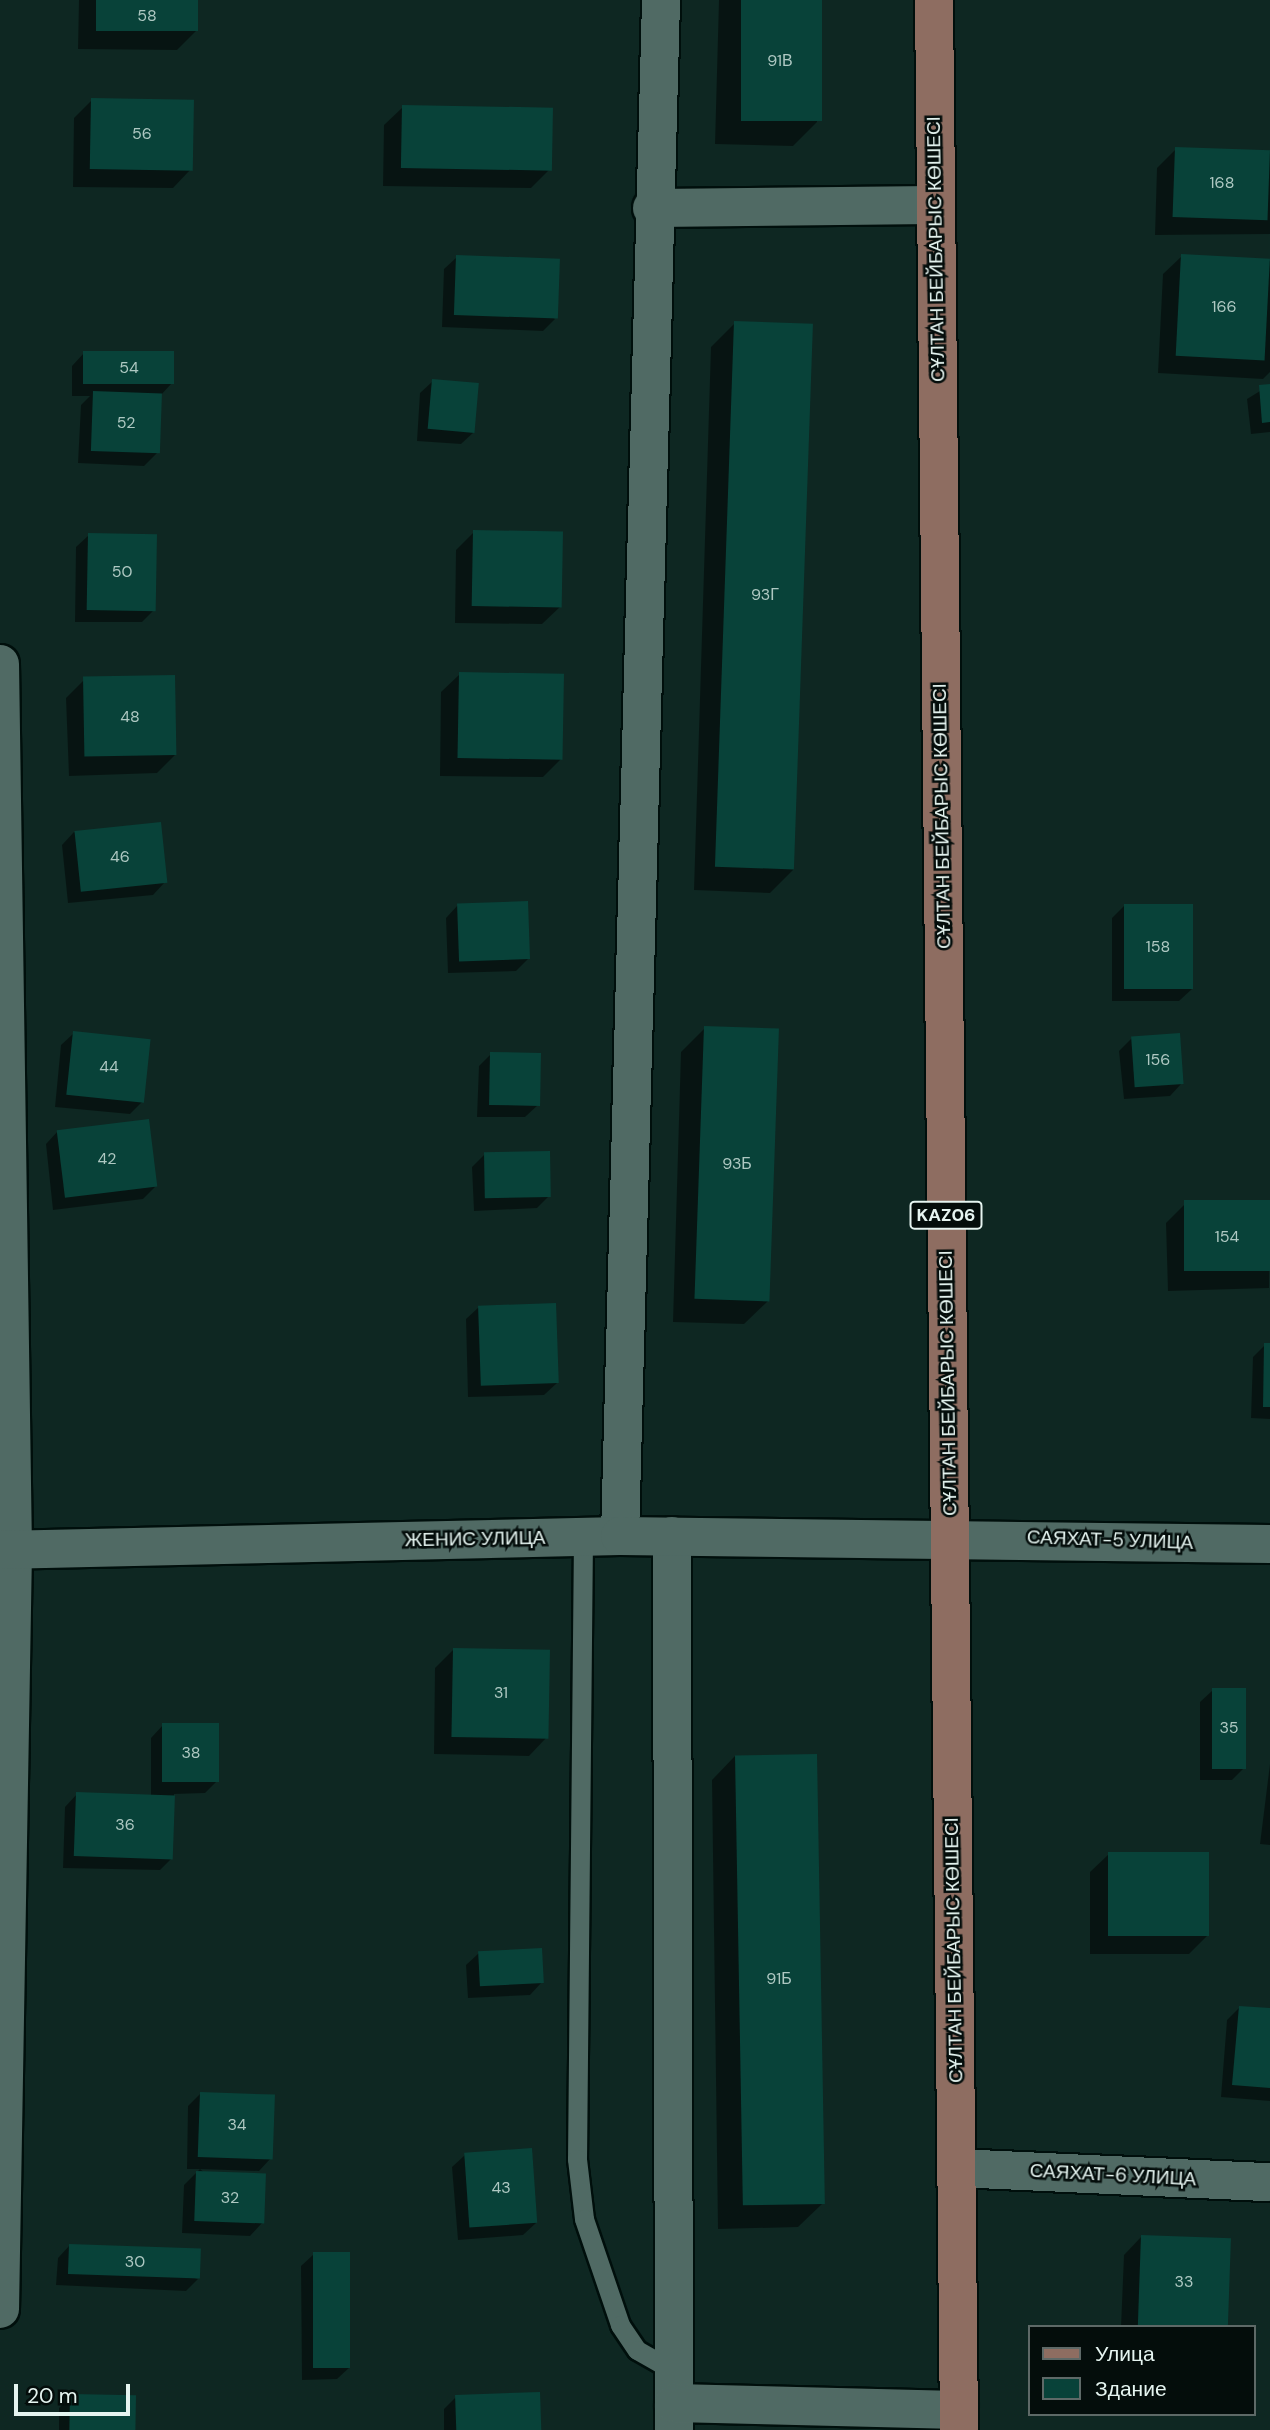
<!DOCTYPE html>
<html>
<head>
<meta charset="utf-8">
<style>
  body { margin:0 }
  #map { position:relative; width:1270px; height:2430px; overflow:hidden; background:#0e2722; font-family:"DM Sans",sans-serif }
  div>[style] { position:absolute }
  .shadow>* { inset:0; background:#0007 }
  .building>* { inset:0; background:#084239; transform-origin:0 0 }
  .roads { filter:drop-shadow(2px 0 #000f0c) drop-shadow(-2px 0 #000f0c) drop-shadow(0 2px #000f0c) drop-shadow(0 -2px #000f0c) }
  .service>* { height:19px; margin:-9.5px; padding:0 9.5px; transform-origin:9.5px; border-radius:9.5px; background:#506a64 }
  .minor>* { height:38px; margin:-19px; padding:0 19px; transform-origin:19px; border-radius:19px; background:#506a64 }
  .primary>* { height:38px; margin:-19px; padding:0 19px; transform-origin:19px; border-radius:19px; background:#8e6d61 }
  span { translate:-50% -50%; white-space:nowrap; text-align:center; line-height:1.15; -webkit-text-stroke:5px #040d0b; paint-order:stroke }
  .number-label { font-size:16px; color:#aec8c2 }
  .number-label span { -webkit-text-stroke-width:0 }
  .shield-label span { padding:2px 5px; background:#040d0b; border:2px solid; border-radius:5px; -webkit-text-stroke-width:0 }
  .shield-label { font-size:18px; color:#e5f4f0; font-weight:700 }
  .street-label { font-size:19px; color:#e5f4f0 }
  .legend { position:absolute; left:1028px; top:2325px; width:228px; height:91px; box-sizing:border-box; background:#040d0b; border:2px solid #5e6967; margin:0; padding:9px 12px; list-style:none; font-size:21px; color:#e5f4f0 }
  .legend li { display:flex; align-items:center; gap:14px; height:35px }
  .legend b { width:35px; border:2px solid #5e6967 }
  .scale { position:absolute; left:14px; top:2384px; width:116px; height:32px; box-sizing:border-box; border:4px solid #e5f4f0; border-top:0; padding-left:9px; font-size:21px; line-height:24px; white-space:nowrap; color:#e5f4f0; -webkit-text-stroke:5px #040d0b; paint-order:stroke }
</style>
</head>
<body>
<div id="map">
  <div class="shadow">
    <i style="clip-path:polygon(79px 0,196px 0,196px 31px,177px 50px,78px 49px)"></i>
    <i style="clip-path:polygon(719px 0,820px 0,817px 122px,793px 146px,715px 144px)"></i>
    <i style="clip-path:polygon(92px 100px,191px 169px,173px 188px,73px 187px,74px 118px)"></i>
    <i style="clip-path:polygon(403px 107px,549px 170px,531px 188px,383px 186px,384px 125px)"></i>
    <i style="clip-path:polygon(1176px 149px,1270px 151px,1270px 234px,1155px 235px,1157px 168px)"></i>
    <i style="clip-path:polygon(1182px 256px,1270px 261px,1270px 372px,1263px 379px,1158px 373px,1163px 274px)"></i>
    <i style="clip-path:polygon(457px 257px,555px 319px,543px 331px,442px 327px,444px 269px)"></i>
    <i style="clip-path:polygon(735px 323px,794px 869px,770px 893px,694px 890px,711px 347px)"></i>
    <i style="clip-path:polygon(84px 353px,172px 383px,160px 396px,157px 453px,144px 466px,78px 463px,81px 405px,90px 396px,72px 396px,72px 366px)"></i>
    <i style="clip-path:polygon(433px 381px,474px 432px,461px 444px,417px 441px,420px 393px)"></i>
    <i style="clip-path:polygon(1270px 385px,1270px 432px,1251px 434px,1247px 399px)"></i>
    <i style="clip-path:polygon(474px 532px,561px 606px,542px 624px,455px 623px,456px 550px)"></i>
    <i style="clip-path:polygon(89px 535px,154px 610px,142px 622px,75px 622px,76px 547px)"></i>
    <i style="clip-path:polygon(460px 674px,561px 759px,543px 777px,440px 776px,441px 692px)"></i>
    <i style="clip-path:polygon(84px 680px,176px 754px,157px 773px,69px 776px,66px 698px)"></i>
    <i style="clip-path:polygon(74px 832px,165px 882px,153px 895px,68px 903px,62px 845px)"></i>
    <i style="clip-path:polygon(458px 905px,529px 958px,516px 971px,448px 973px,446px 918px)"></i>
    <i style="clip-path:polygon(1124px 906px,1192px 989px,1179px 1001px,1112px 1001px,1112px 918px)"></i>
    <i style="clip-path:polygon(705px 1028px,768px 1301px,744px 1324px,673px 1322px,681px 1052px)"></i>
    <i style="clip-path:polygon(74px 1033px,142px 1102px,130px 1114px,55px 1107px,61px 1045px)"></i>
    <i style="clip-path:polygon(1131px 1039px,1182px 1083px,1170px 1096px,1124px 1099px,1119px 1051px)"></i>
    <i style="clip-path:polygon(491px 1054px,538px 1105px,525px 1117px,477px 1117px,479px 1066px)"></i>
    <i style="clip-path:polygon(58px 1131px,155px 1187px,143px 1199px,53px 1210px,46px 1144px)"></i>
    <i style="clip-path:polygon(485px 1154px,549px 1196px,537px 1208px,474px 1211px,472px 1167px)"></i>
    <i style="clip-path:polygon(1270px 1201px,1269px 1288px,1168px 1291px,1166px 1223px,1184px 1205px)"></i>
    <i style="clip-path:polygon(479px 1307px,557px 1383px,544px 1395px,468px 1397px,466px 1319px)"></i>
    <i style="clip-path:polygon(1265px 1345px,1270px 1345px,1270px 1419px,1251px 1418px,1253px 1357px)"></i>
    <i style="clip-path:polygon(454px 1649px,547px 1737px,529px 1756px,434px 1754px,435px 1668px)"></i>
    <i style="clip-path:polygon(1213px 1690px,1245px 1767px,1232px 1780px,1200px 1780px,1200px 1702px)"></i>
    <i style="clip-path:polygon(163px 1725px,217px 1781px,205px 1793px,174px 1794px,172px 1858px,160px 1870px,63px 1868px,65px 1807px,77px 1794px,151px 1796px,151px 1738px)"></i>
    <i style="clip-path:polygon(735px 1756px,822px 2204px,798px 2227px,718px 2229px,712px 1780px)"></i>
    <i style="clip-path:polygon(1270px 1764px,1270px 1845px,1260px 1844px)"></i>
    <i style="clip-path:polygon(1109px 1854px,1207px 1936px,1189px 1954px,1090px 1954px,1090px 1872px)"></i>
    <i style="clip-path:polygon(479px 1953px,542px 1982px,530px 1995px,468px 1998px,466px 1965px)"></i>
    <i style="clip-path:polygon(1240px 2007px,1270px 2010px,1270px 2101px,1221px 2097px,1227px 2020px)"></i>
    <i style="clip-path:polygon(201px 2093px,271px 2158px,259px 2171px,200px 2169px,262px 2223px,250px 2236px,182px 2233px,184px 2185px,200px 2169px,187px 2169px,188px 2106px)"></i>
    <i style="clip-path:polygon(465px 2155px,536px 2223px,523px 2235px,458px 2240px,452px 2167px)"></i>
    <i style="clip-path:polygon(1142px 2236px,1226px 2327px,1121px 2327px,1124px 2255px)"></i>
    <i style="clip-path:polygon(70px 2245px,198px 2279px,186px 2291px,56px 2285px,58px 2258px)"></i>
    <i style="clip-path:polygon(314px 2254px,350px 2367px,337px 2379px,302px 2380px,301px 2266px)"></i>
    <i style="clip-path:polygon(71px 2396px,134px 2430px,59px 2430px,59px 2408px)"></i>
    <i style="clip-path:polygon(456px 2397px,540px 2430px,444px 2430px,444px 2409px)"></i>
  </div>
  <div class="building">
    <i style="left:96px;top:0;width:102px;height:31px"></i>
    <i style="left:741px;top:0;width:81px;height:121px"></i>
    <i style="left:91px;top:98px;width:103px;height:71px;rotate:1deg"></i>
    <i style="left:402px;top:105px;width:151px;height:63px;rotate:1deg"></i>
    <i style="left:1175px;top:147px;width:95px;height:70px;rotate:2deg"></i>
    <i style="left:1181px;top:254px;width:89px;height:102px;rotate:3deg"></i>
    <i style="left:456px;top:255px;width:104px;height:60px;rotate:2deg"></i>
    <i style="left:734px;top:321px;width:79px;height:546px;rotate:2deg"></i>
    <i style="left:174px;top:351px;width:33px;height:91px;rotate:90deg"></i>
    <i style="left:432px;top:379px;width:47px;height:50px;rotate:5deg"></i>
    <i style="clip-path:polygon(1270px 384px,1270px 422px,1262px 423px,1259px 385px)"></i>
    <i style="left:93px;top:391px;width:69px;height:60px;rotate:2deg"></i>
    <i style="left:473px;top:530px;width:90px;height:76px;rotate:1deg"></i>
    <i style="left:88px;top:533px;width:69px;height:77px;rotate:1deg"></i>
    <i style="left:459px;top:672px;width:105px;height:86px;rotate:1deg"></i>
    <i style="left:175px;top:675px;width:80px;height:92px;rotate:89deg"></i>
    <i style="left:161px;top:822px;width:61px;height:87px;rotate:84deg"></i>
    <i style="left:528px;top:901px;width:58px;height:71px;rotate:88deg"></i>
    <i style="left:1124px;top:904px;width:69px;height:85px"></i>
    <i style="left:704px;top:1026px;width:75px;height:273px;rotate:2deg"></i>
    <i style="left:73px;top:1031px;width:78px;height:64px;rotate:6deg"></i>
    <i style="left:1180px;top:1033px;width:51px;height:49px;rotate:86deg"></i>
    <i style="left:490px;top:1052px;width:51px;height:53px;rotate:1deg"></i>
    <i style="left:149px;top:1119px;width:68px;height:93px;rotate:83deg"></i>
    <i style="left:550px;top:1151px;width:46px;height:66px;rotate:89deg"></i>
    <i style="left:1270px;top:1200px;width:71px;height:86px;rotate:90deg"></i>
    <i style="left:556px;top:1303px;width:80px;height:78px;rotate:88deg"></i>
    <i style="clip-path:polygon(1264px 1343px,1270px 1343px,1270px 1407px,1263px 1407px)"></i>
    <i style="left:453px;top:1648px;width:97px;height:89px;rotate:1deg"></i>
    <i style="left:1212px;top:1688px;width:34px;height:81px"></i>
    <i style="left:219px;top:1723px;width:59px;height:57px;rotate:90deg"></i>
    <i style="left:817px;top:1754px;width:450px;height:82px;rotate:89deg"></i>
    <i style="left:76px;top:1792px;width:99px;height:64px;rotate:2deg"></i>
    <i style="left:1108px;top:1852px;width:101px;height:84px"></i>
    <i style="left:542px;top:1948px;width:35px;height:64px;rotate:87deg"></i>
    <i style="clip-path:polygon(1239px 2006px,1270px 2008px,1270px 2088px,1232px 2085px)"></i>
    <i style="left:200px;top:2092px;width:75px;height:65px;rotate:2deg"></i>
    <i style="left:532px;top:2148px;width:75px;height:68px;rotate:86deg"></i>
    <i style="left:196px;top:2171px;width:70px;height:50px;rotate:2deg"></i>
    <i style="left:1141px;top:2235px;width:90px;height:92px;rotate:2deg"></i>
    <i style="left:69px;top:2244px;width:132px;height:30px;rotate:2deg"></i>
    <i style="left:313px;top:2252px;width:37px;height:116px"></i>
    <i style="left:540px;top:2392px;width:38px;height:85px;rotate:88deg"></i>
    <i style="left:70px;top:2394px;width:66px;height:36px;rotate:1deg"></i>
  </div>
  <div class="roads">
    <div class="service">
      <i style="left:583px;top:1536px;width:623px;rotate:90.55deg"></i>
      <i style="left:577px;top:2159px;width:60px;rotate:83.3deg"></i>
      <i style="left:584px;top:2219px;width:112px;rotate:71.2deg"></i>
      <i style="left:620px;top:2325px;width:30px;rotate:56deg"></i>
      <i style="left:637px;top:2350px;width:43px;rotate:29.6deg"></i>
    </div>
    <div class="minor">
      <i style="left:652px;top:208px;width:284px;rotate:-0.6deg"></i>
      <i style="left:0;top:664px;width:886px;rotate:89.16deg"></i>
      <i style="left:13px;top:1550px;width:759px;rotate:90.98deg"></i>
      <i style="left:620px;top:1536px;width:1537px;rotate:-88.47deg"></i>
      <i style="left:672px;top:1536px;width:894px;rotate:89.87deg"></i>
      <i style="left:0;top:1550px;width:620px;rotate:-1.29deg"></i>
      <i style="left:620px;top:1536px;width:650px;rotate:0.71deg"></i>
      <i style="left:956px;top:2168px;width:314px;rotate:2.6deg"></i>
      <i style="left:674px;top:2403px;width:285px;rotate:1.4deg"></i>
    </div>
    <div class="primary">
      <i style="left:934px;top:0;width:2430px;rotate:89.41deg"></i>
    </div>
  </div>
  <div class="number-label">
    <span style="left:147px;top:16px">58</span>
    <span style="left:780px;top:61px">91В</span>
    <span style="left:142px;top:134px">56</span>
    <span style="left:1222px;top:183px">168</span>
    <span style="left:1224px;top:307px">166</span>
    <span style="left:129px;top:368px">54</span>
    <span style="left:126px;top:423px">52</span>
    <span style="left:122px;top:572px">50</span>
    <span style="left:765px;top:595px">93Г</span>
    <span style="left:130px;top:717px">48</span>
    <span style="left:120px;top:857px">46</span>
    <span style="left:1158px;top:947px">158</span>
    <span style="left:1158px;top:1060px">156</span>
    <span style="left:109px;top:1067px">44</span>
    <span style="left:107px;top:1159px">42</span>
    <span style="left:737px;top:1164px">93Б</span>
    <span style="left:1227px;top:1237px">154</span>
    <span style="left:501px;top:1693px">31</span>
    <span style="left:1229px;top:1728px">35</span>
    <span style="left:191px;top:1753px">38</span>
    <span style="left:125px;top:1825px">36</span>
    <span style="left:779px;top:1979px">91Б</span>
    <span style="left:237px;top:2125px">34</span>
    <span style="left:501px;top:2188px">43</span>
    <span style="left:230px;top:2198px">32</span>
    <span style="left:135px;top:2262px">30</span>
    <span style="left:1184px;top:2282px">33</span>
  </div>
  <div class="shield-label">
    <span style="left:946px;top:1215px">KAZ06</span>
  </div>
  <div class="street-label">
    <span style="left:936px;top:249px;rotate:-91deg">СҰЛТАН БЕЙБАРЫС КӨШЕСІ</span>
    <span style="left:942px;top:816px;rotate:-91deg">СҰЛТАН БЕЙБАРЫС КӨШЕСІ</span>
    <span style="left:948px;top:1383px;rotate:-91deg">СҰЛТАН БЕЙБАРЫС КӨШЕСІ</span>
    <span style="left:475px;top:1539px;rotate:-1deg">ЖЕНИС УЛИЦА</span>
    <span style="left:1110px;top:1540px;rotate:2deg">САЯХАТ-5 УЛИЦА</span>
    <span style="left:954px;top:1950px;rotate:-91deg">СҰЛТАН БЕЙБАРЫС КӨШЕСІ</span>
    <span style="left:1113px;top:2175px;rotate:3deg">САЯХАТ-6 УЛИЦА</span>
  </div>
  <ul class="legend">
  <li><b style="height:9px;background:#8e6d61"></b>Улица</li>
  <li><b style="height:19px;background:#084239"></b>Здание</li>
  </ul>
  <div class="scale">20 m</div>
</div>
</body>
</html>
